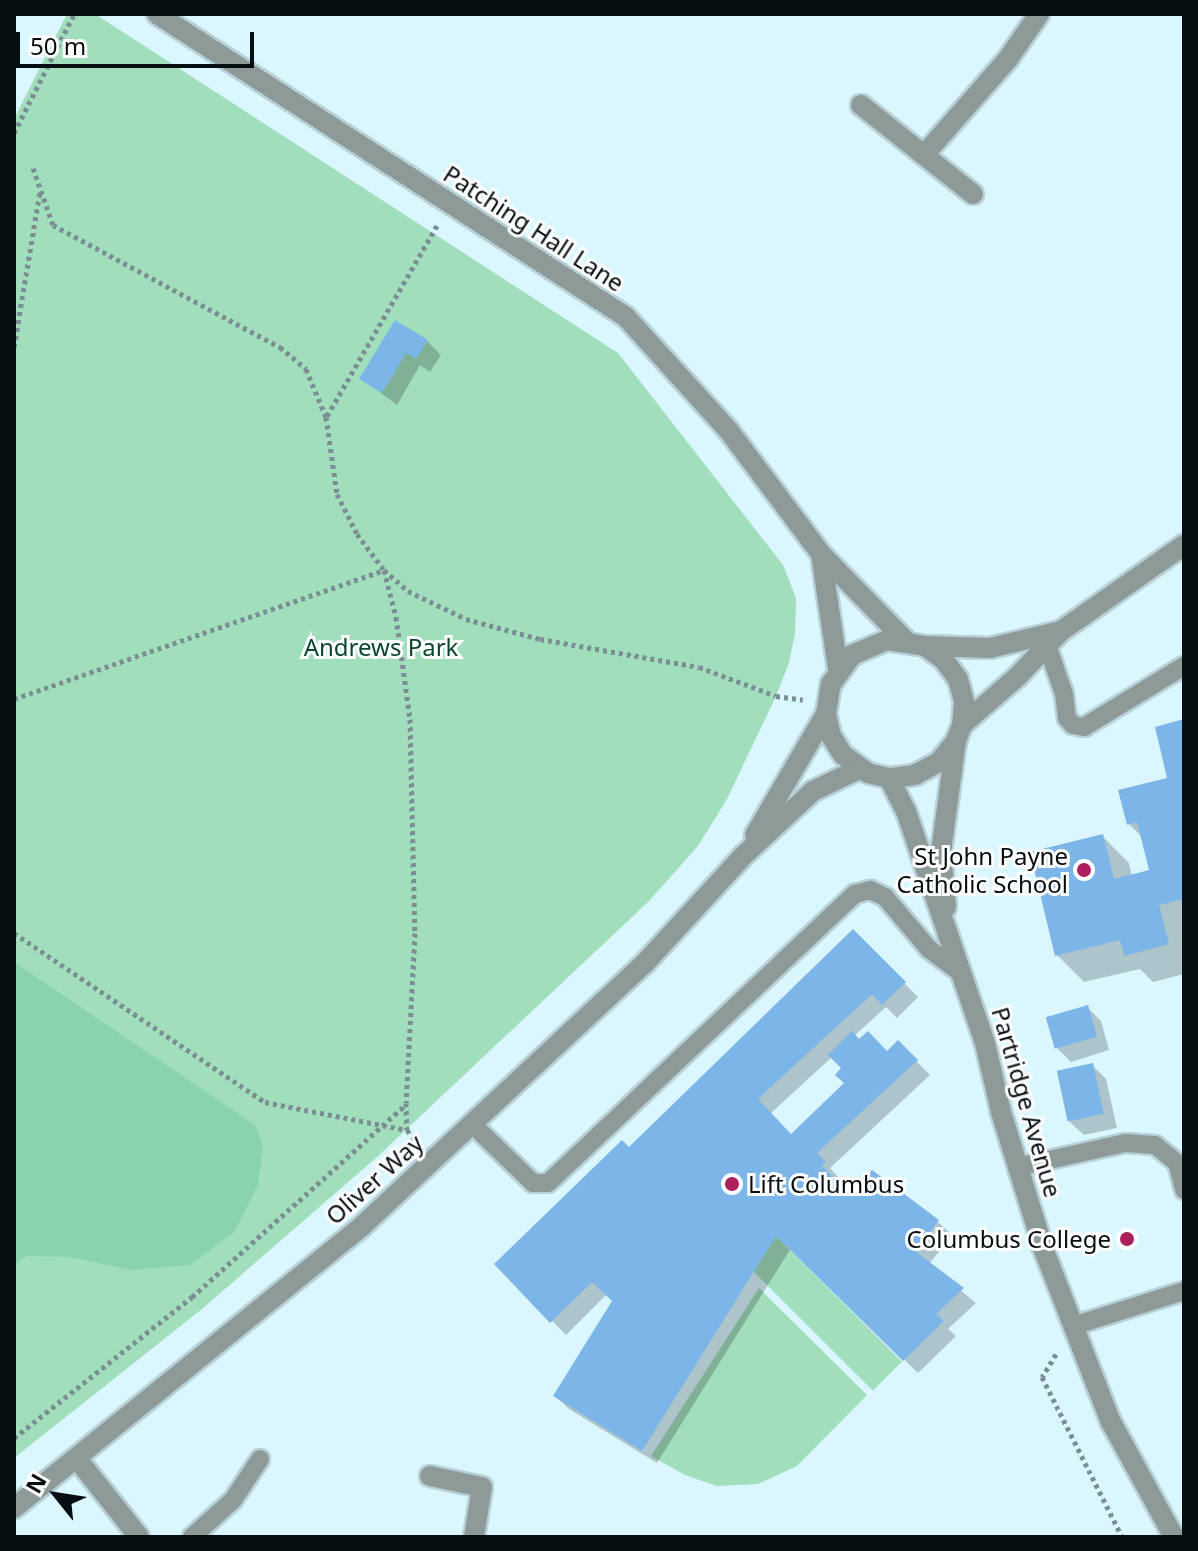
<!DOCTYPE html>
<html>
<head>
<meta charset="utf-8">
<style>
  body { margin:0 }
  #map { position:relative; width:1198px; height:1551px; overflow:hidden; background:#daf6fe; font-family:"Noto Sans",sans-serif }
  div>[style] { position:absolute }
  .green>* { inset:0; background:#a1debc; transform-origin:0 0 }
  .forest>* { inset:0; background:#89d4ab }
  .shadow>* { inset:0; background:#0003 }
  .building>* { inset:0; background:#7cb6e9; transform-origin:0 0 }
  .path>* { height:5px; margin-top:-2.5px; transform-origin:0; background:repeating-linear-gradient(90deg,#7b8e94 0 4px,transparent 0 8px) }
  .roads { filter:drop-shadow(2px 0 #b8d1d8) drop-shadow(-2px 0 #b8d1d8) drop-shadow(0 2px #b8d1d8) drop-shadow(0 -2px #b8d1d8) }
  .service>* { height:18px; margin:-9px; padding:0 9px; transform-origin:9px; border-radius:9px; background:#8e9a98 }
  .minor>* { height:20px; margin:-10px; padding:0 10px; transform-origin:10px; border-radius:10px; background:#8e9a98 }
  .dots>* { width:22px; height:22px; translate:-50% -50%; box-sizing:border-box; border:4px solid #fefefe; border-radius:50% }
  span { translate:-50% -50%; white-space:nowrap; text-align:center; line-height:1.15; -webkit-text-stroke:6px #fefefe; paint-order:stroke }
  .street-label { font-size:24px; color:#060e11 }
  .park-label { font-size:24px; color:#0a472d }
  .poi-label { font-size:24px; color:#060e11 }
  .right { translate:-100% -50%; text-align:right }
  .left { translate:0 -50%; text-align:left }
  .frame { position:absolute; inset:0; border:16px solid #060e11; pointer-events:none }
  .north { position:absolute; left:16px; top:1455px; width:80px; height:80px; -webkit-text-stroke:6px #fefefe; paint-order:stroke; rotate:300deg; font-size:22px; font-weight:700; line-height:32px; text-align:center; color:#060e11 }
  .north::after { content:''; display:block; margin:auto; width:28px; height:36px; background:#060e11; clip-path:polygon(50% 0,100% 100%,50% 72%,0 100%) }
  .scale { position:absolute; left:16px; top:32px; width:238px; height:36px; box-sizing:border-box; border:4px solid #060e11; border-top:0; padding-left:10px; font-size:24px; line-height:28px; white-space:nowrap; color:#060e11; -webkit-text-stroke:6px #fefefe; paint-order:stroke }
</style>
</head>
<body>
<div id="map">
  <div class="green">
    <i style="clip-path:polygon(67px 14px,95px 14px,618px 353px,783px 565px,796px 598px,795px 633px,789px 663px,776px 696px,727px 799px,698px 846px,648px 902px,377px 1157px,202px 1309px,14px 1458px,14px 119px)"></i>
    <i style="left:776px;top:1236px;width:178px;height:41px;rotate:45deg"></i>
    <i style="clip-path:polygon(759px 1288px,867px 1395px,797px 1466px,758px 1484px,717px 1486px,685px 1475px,651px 1456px)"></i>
  </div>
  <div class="forest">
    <i style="clip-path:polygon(14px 962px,255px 1125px,263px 1146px,258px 1185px,234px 1232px,190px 1265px,131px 1270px,71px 1257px,26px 1256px,14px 1266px)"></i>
  </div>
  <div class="shadow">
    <i style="clip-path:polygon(395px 322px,427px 341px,441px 355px,430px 372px,420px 365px,397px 405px,362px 379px)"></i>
    <i style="clip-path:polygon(1184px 721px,1184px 974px,1153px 982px,1140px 969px,1084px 982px,1057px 955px,1102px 836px,1129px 863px,1132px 876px,1152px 871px,1143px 838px,1129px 824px,1170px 780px)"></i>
    <i style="clip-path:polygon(evenodd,853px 932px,918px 997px,897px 1018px,886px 1007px,854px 1036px,887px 1053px,898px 1043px,930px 1075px,830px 1168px,838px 1177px,833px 1180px,852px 1199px,873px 1173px,938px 1222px,952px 1235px,929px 1264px,976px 1303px,948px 1329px,956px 1336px,918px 1373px,791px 1248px,657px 1463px,569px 1409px,555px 1395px,614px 1301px,607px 1294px,566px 1335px,497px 1264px,629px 1150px,853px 932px,832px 1057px,843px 1068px,846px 1083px,791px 1136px,770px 1114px,832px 1057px)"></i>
    <i style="clip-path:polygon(1087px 1007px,1101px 1021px,1109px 1050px,1071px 1062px,1057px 1048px)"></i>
    <i style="clip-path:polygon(1092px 1065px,1106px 1079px,1117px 1128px,1084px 1135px,1070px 1122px)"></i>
  </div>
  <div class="building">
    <i style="clip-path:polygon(395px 320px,428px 340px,416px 359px,406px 353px,382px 393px,359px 379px)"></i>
    <i style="clip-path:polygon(1184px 719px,1184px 899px,1159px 905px,1169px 944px,1124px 956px,1120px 940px,1055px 956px,1030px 852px,1103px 834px,1114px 879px,1149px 870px,1137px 822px,1127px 825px,1118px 790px,1167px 778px,1155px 727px)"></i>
    <i style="clip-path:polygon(853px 929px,906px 982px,882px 1005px,872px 994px,758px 1099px,791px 1134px,844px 1083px,835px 1075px,841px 1068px,828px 1055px,852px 1031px,859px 1039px,868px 1031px,887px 1051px,898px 1040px,918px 1060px,817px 1153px,826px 1162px,821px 1165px,852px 1196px,872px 1170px,939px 1220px,915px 1251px,964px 1288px,936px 1314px,944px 1321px,903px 1361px,776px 1236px,642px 1451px,553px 1396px,612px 1301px,592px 1282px,550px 1323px,494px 1264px,622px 1140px,629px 1147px)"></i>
    <i style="left:1088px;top:1005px;width:33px;height:44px;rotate:74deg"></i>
    <i style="left:1093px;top:1063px;width:52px;height:37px;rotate:78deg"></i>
  </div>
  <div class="path">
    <i style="left:14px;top:133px;width:133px;rotate:-63.2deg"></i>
    <i style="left:33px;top:168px;width:60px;rotate:70.7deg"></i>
    <i style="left:53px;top:225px;width:258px;rotate:28.3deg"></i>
    <i style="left:280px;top:347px;width:34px;rotate:40deg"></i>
    <i style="left:306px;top:369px;width:52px;rotate:67.4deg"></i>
    <i style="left:326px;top:417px;width:78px;rotate:81.9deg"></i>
    <i style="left:337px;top:494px;width:45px;rotate:63.4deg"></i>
    <i style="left:357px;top:534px;width:45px;rotate:53.1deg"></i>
    <i style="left:384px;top:570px;width:32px;rotate:41deg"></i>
    <i style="left:408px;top:591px;width:64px;rotate:25.8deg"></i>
    <i style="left:466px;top:619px;width:77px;rotate:15.1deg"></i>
    <i style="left:540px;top:639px;width:161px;rotate:10deg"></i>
    <i style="left:699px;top:667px;width:82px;rotate:20.6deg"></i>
    <i style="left:776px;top:696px;width:27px;rotate:8deg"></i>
    <i style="left:14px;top:347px;width:157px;rotate:-80.5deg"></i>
    <i style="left:327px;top:416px;width:222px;rotate:-60deg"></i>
    <i style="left:14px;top:699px;width:392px;rotate:-19.2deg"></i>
    <i style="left:384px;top:570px;width:49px;rotate:75.7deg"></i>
    <i style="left:396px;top:617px;width:103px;rotate:82.2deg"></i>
    <i style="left:410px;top:719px;width:214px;rotate:88.7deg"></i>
    <i style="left:415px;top:933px;width:170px;rotate:93deg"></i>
    <i style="left:406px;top:1103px;width:27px;rotate:88deg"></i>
    <i style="left:407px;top:1130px;width:17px;rotate:50deg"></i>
    <i style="left:14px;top:933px;width:303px;rotate:34deg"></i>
    <i style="left:265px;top:1102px;width:145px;rotate:11.2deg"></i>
    <i style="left:1056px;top:1354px;width:27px;rotate:121deg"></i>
    <i style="left:1042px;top:1377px;width:179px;rotate:63.4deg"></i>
    <i style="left:14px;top:1438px;width:227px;rotate:-38.4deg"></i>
    <i style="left:192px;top:1297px;width:288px;rotate:-42deg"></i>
  </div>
  <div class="roads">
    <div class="service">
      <i style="left:1047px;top:645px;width:52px;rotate:70.9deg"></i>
      <i style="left:1064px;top:694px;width:24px;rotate:83deg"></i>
      <i style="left:1067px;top:718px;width:9px;rotate:49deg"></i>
      <i style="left:1073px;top:725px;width:11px;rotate:10deg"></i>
      <i style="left:1084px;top:727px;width:117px;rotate:-31.4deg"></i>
      <i style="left:472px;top:1124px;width:85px;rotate:44deg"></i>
      <i style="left:533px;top:1183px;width:15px"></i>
      <i style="left:548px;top:1183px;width:422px;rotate:-43.3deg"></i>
      <i style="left:855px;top:894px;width:16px;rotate:-15deg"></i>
      <i style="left:870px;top:890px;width:17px;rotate:25deg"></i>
      <i style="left:885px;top:897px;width:68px;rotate:49.8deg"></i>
      <i style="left:929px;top:949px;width:38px;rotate:37deg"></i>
      <i style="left:1017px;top:1167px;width:111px;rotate:-12.5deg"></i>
      <i style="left:1125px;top:1143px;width:30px;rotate:4deg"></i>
      <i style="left:1155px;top:1145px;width:28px;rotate:39deg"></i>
      <i style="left:1177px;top:1163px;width:28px;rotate:75deg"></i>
      <i style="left:1073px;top:1326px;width:116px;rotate:-17.5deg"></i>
      <i style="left:192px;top:1537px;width:55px;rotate:-42.1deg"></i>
      <i style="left:233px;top:1500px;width:49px;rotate:-56.6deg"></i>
    </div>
    <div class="minor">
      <i style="left:157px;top:14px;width:558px;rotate:32.86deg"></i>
      <i style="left:626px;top:317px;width:154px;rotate:47.9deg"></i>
      <i style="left:729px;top:431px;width:154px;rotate:53.2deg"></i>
      <i style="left:821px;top:554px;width:122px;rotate:45.7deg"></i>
      <i style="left:861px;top:105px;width:143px;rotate:38.5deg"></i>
      <i style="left:924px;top:155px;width:128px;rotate:-48.8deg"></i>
      <i style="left:1008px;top:59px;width:55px;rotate:-55.4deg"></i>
      <i style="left:821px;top:554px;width:116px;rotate:81.6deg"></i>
      <i style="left:925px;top:646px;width:24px;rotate:36deg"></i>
      <i style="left:944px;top:660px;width:24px;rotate:54deg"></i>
      <i style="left:958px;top:679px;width:24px;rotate:75deg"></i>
      <i style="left:964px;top:702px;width:23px;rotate:95deg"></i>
      <i style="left:962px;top:725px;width:17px;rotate:111deg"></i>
      <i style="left:956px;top:741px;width:27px;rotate:129deg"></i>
      <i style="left:939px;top:762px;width:27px;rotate:152deg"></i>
      <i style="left:915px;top:775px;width:26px;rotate:173deg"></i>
      <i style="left:889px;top:778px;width:22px;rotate:-167deg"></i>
      <i style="left:868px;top:773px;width:31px;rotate:-144deg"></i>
      <i style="left:843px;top:755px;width:22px;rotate:-122deg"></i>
      <i style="left:831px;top:736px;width:23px;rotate:-103deg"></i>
      <i style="left:826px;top:714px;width:30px;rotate:-81deg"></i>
      <i style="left:831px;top:684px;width:36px;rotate:-54deg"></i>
      <i style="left:852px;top:655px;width:38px;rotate:-23deg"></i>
      <i style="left:887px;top:640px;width:38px;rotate:9deg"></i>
      <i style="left:925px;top:646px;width:65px;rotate:1.8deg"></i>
      <i style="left:990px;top:648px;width:73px;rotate:-13.5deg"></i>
      <i style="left:962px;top:725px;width:73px;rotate:-41.1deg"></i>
      <i style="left:1017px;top:677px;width:64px;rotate:-46.3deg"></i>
      <i style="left:1061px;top:631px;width:150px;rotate:-35deg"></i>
      <i style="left:889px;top:778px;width:37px;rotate:63deg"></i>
      <i style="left:906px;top:811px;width:245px;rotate:71.2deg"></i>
      <i style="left:985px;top:1043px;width:71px;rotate:76.9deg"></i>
      <i style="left:1001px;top:1112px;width:142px;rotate:72.8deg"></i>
      <i style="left:1043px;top:1248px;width:187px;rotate:68.7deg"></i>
      <i style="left:1111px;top:1422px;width:131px;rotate:61.3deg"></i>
      <i style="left:755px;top:835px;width:140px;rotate:-59.6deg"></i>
      <i style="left:946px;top:907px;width:55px;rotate:-95.2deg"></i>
      <i style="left:941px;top:852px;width:112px;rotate:-82.3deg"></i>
      <i style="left:78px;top:1460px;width:98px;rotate:51.6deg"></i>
      <i style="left:430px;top:1476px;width:53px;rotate:11.9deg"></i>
      <i style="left:482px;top:1487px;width:51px;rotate:99.1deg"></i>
      <i style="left:14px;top:1508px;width:449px;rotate:-39deg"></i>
      <i style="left:363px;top:1225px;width:385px;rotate:-42.9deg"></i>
      <i style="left:645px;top:963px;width:144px;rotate:-47.5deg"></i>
      <i style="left:742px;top:857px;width:97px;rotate:-42.9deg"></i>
      <i style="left:813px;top:791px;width:51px;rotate:-25.6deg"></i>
    </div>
  </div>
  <div class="dots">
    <i style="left:1084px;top:870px;background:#ac1f5c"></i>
    <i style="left:732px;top:1184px;background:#ac1f5c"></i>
    <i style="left:1127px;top:1239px;background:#ac1f5c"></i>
  </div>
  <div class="street-label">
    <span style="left:534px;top:228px;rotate:33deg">Patching Hall Lane</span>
    <span style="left:1027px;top:1102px;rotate:74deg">Partridge Avenue</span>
    <span style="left:374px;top:1179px;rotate:-42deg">Oliver Way</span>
  </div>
  <div class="park-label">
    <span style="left:381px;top:647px">Andrews Park</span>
  </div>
  <div class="poi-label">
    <span class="right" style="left:1068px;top:870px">St John Payne<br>Catholic School</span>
    <span class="left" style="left:748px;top:1184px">Lift Columbus</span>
    <span class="right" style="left:1111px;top:1239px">Columbus College</span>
  </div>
  <div class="frame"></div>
  <div class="north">N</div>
  <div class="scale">50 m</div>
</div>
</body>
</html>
